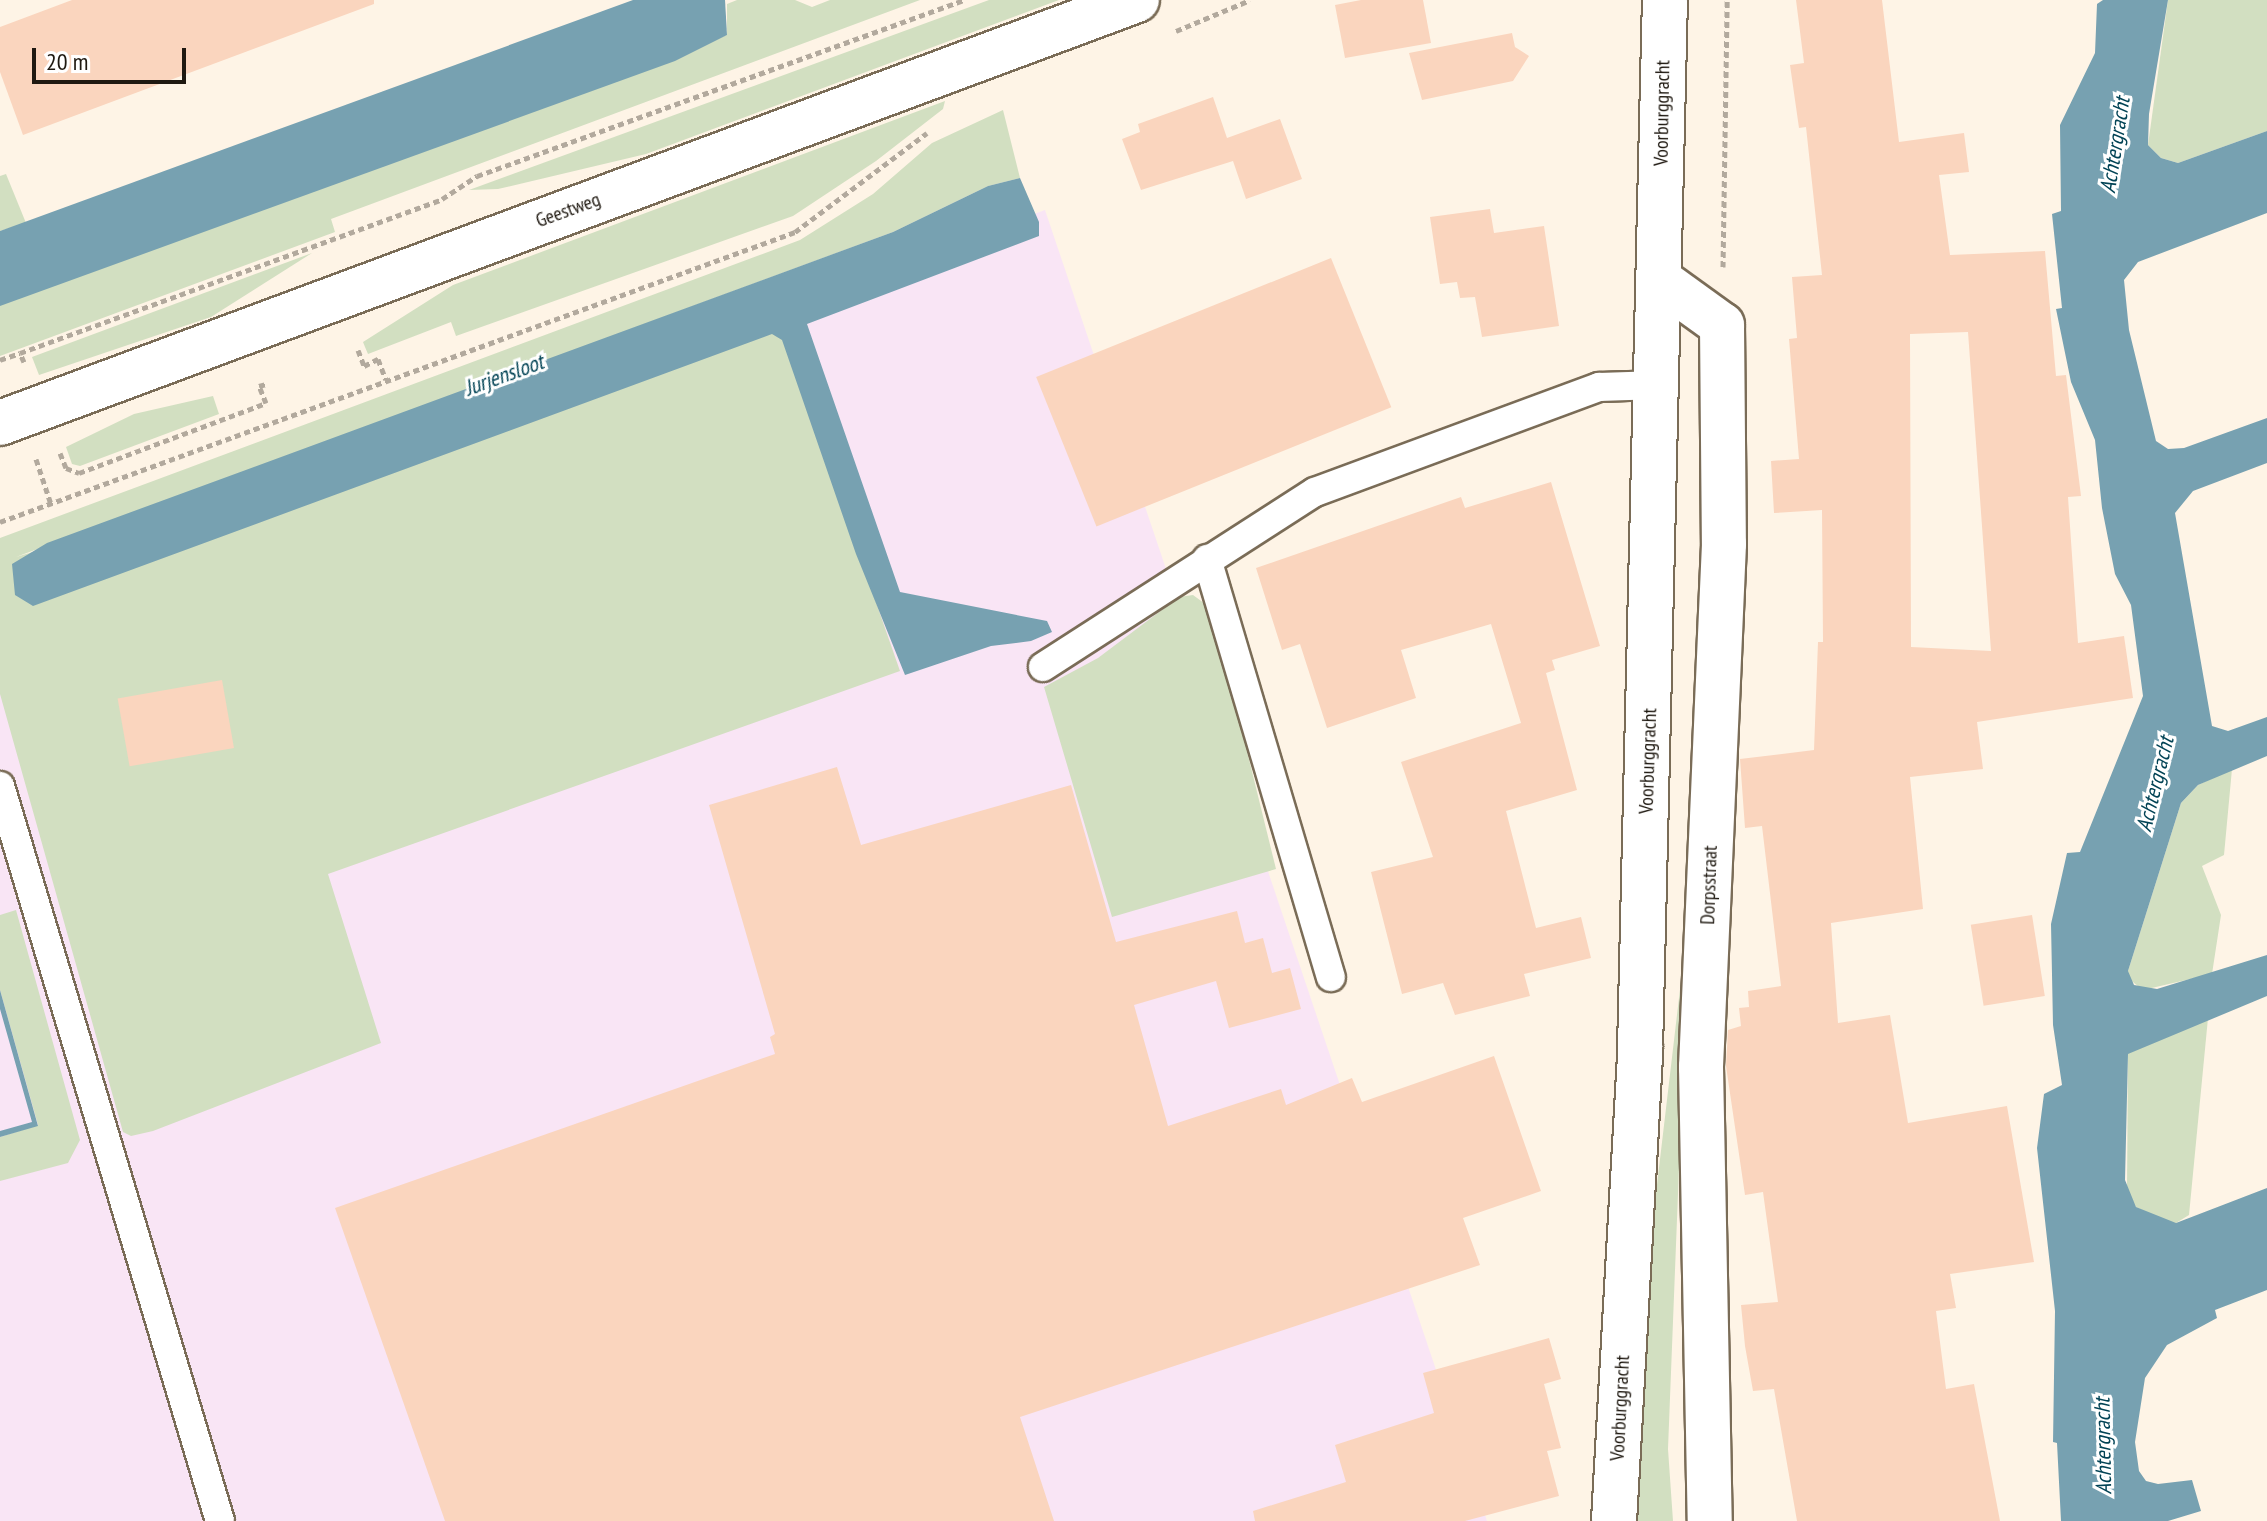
<!DOCTYPE html>
<html>
<head>
<meta charset="utf-8">
<style>
  body { margin:0 }
  #map { position:relative; width:2267px; height:1521px; overflow:hidden; background:#fef4e6; font-family:"PT Sans Narrow",sans-serif }
  div>[style] { position:absolute }
  .industrial>* { inset:0; background:#f9e5f5 }
  .green>* { inset:0; background:#d2dfc1 }
  .water>* { inset:0; background:#77a1b1 }
  .building>* { inset:0; background:#fad5be; transform-origin:0 0 }
  .path>* { height:5px; margin-top:-2.5px; transform-origin:0; background:repeating-linear-gradient(90deg,#b2a99d 0 6px,transparent 0 10px) }
  .roads { filter:drop-shadow(2px 0 #7a6c57) drop-shadow(-2px 0 #7a6c57) drop-shadow(0 2px #7a6c57) drop-shadow(0 -2px #7a6c57) }
  .service>* { height:28px; margin:-14px; padding:0 14px; transform-origin:14px; border-radius:14px; background:#fff }
  .minor>* { height:44px; margin:-22px; padding:0 22px; transform-origin:22px; border-radius:22px; background:#fff }
  .tertiary>* { height:44px; margin:-22px; padding:0 22px; transform-origin:22px; border-radius:22px; background:#fff }
  span { translate:-50% -50%; white-space:nowrap; text-align:center; line-height:1.15; -webkit-text-stroke:6px #fff; paint-order:stroke }
  .street-label { font-size:20px; color:#1f1911 }
  .water-label { font-size:22px; color:#024355; font-style:italic }
  .scale { position:absolute; left:32px; top:48px; width:154px; height:36px; box-sizing:border-box; border:4px solid #1f1911; border-top:0; padding-left:10px; font-size:24px; line-height:28px; white-space:nowrap; color:#1f1911; -webkit-text-stroke:6px #fff; paint-order:stroke }
</style>
</head>
<body>
<div id="map">
  <div class="industrial">
    <i style="clip-path:polygon(1045px 210px,1487px 1521px,0 1521px,0 595px)"></i>
  </div>
  <div class="green">
    <i style="clip-path:polygon(737px 0,795px 0,812px 7px,830px 0,920px 0,331px 219px,335px 232px,0 356px,0 305px,727px 35px,727px 4px)"></i>
    <i style="clip-path:polygon(989px 0,1059px 0,646px 154px,498px 189px,469px 190px)"></i>
    <i style="clip-path:polygon(2168px 0,2267px 0,2267px 131px,2178px 163px,2161px 158px,2148px 145px)"></i>
    <i style="clip-path:polygon(945px 101px,943px 109px,876px 161px,793px 216px,456px 336px,451px 322px,368px 354px,365px 347px,363px 342px,453px 285px)"></i>
    <i style="clip-path:polygon(1003px 110px,1020px 178px,988px 186px,893px 232px,16px 557px,781px 330px,900px 671px,328px 874px,381px 1043px,153px 1131px,131px 1136px,123px 1132px,0 694px,0 538px,800px 240px,873px 194px,932px 143px)"></i>
    <i style="clip-path:polygon(6px 174px,26px 223px,0 231px,0 176px)"></i>
    <i style="clip-path:polygon(312px 253px,211px 317px,39px 375px,32px 357px)"></i>
    <i style="clip-path:polygon(213px 396px,219px 414px,80px 466px,72px 464px,66px 447px,134px 414px)"></i>
    <i style="clip-path:polygon(1193px 595px,1212px 609px,1276px 869px,1112px 917px,1044px 687px,1098px 658px,1179px 597px)"></i>
    <i style="clip-path:polygon(2232px 769px,2224px 855px,2202px 866px,2221px 915px,2212px 974px,2143px 990px,2129px 979px,2128px 971px,2181px 803px,2198px 785px)"></i>
    <i style="clip-path:polygon(16px 910px,80px 1140px,68px 1163px,0 1181px,0 1137px,38px 1125px,0 990px,0 915px)"></i>
    <i style="clip-path:polygon(1689px 913px,1668px 1449px,1673px 1521px,1632px 1521px,1636px 1363px)"></i>
    <i style="clip-path:polygon(2208px 1018px,2189px 1215px,2176px 1223px,2166px 1222px,2136px 1207px,2127px 1190px,2128px 1053px)"></i>
  </div>
  <div class="water">
    <i style="clip-path:polygon(633px 0,725px 0,727px 35px,675px 61px,0 306px,0 231px)"></i>
    <i style="clip-path:polygon(2103px 0,2168px 0,2149px 114px,2148px 145px,2161px 158px,2178px 163px,2267px 131px,2267px 213px,2138px 262px,2124px 280px,2129px 330px,2156px 441px,2168px 449px,2184px 448px,2267px 418px,2267px 463px,2193px 491px,2175px 513px,2212px 726px,2228px 731px,2267px 717px,2267px 756px,2198px 785px,2181px 803px,2128px 971px,2134px 985px,2157px 989px,2267px 955px,2267px 996px,2128px 1054px,2125px 1180px,2136px 1207px,2176px 1223px,2267px 1188px,2267px 1290px,2215px 1310px,2217px 1318px,2167px 1345px,2145px 1378px,2135px 1442px,2139px 1471px,2146px 1481px,2158px 1484px,2192px 1480px,2201px 1511px,2168px 1521px,2061px 1521px,2057px 1443px,2053px 1442px,2055px 1311px,2037px 1148px,2044px 1094px,2062px 1085px,2053px 1025px,2051px 924px,2067px 853px,2080px 852px,2143px 696px,2131px 605px,2115px 574px,2102px 508px,2095px 440px,2071px 382px,2056px 309px,2062px 308px,2052px 214px,2061px 211px,2060px 125px,2095px 53px,2097px 4px)"></i>
    <i style="clip-path:polygon(1020px 178px,1039px 222px,1039px 236px,807px 324px,900px 592px,1047px 621px,1052px 632px,1031px 641px,991px 646px,905px 675px,856px 554px,782px 340px,772px 334px,33px 606px,15px 595px,12px 564px,47px 543px,893px 232px,988px 186px)"></i>
    <i style="clip-path:polygon(0 990px,38px 1126px,0 1137px,0 1131px,32px 1122px,0 1009px)"></i>
  </div>
  <div class="building">
    <i style="clip-path:polygon(72px 0,374px 0,374px 4px,23px 135px,0 72px,0 27px)"></i>
    <i style="clip-path:polygon(1361px 0,1423px 0,1431px 43px,1345px 58px,1335px 5px)"></i>
    <i style="clip-path:polygon(evenodd,1796px 0,1882px 0,1899px 142px,1964px 133px,1969px 172px,1939px 175px,1950px 255px,2045px 251px,2056px 376px,2066px 375px,2081px 496px,2068px 497px,2078px 643px,2124px 636px,2133px 698px,1977px 722px,1983px 769px,1910px 777px,1923px 909px,1831px 923px,1838px 1023px,1890px 1015px,1908px 1123px,2007px 1106px,2034px 1262px,1950px 1274px,1956px 1308px,1936px 1311px,1946px 1389px,1974px 1384px,2000px 1521px,1797px 1521px,1774px 1389px,1753px 1391px,1745px 1346px,1741px 1305px,1778px 1302px,1763px 1192px,1745px 1195px,1726px 1066px,1728px 1030px,1741px 1026px,1739px 1008px,1749px 1007px,1748px 991px,1781px 986px,1762px 826px,1745px 828px,1740px 759px,1814px 750px,1818px 642px,1823px 642px,1822px 510px,1774px 513px,1771px 461px,1799px 459px,1789px 339px,1797px 338px,1792px 277px,1822px 275px,1806px 127px,1799px 128px,1790px 65px,1804px 63px,1796px 0,1968px 332px,1991px 651px,1911px 647px,1910px 334px,1968px 332px)"></i>
    <i style="clip-path:polygon(1512px 33px,1515px 47px,1529px 56px,1513px 81px,1422px 100px,1409px 53px)"></i>
    <i style="clip-path:polygon(1213px 97px,1227px 138px,1280px 119px,1302px 179px,1246px 199px,1233px 161px,1141px 190px,1122px 139px,1140px 132px,1138px 124px)"></i>
    <i style="clip-path:polygon(1490px 209px,1494px 233px,1544px 226px,1559px 326px,1482px 337px,1475px 297px,1460px 298px,1457px 282px,1440px 284px,1430px 217px)"></i>
    <i style="left:1331px;top:258px;width:161px;height:318px;rotate:68deg"></i>
    <i style="clip-path:polygon(1551px 482px,1600px 646px,1552px 660px,1555px 670px,1546px 673px,1577px 790px,1506px 811px,1536px 928px,1581px 917px,1591px 958px,1524px 974px,1530px 996px,1455px 1015px,1443px 983px,1402px 994px,1371px 872px,1433px 857px,1401px 762px,1521px 723px,1491px 624px,1401px 650px,1416px 698px,1327px 728px,1300px 644px,1282px 650px,1256px 568px,1461px 497px,1465px 508px)"></i>
    <i style="left:222px;top:680px;width:69px;height:106px;rotate:80deg"></i>
    <i style="clip-path:polygon(837px 767px,861px 845px,1071px 785px,1116px 942px,1237px 911px,1245px 943px,1263px 938px,1272px 973px,1290px 968px,1301px 1009px,1229px 1028px,1216px 981px,1134px 1005px,1168px 1126px,1281px 1089px,1286px 1105px,1352px 1078px,1362px 1102px,1494px 1056px,1541px 1191px,1463px 1218px,1480px 1265px,1020px 1417px,1054px 1521px,445px 1521px,335px 1208px,775px 1054px,770px 1037px,775px 1034px,709px 805px)"></i>
    <i style="left:2032px;top:915px;width:82px;height:62px;rotate:81deg"></i>
    <i style="clip-path:polygon(1549px 1338px,1561px 1379px,1544px 1384px,1561px 1448px,1547px 1451px,1559px 1496px,1465px 1521px,1255px 1521px,1253px 1511px,1346px 1482px,1335px 1445px,1434px 1413px,1423px 1373px)"></i>
  </div>
  <div class="path">
    <i style="left:1176px;top:31px;width:80px;rotate:-22.7deg"></i>
    <i style="left:1723px;top:267px;width:267px;rotate:-89.1deg"></i>
    <i style="left:358px;top:350px;width:17px;rotate:69deg"></i>
    <i style="left:364px;top:366px;width:16px;rotate:-27deg"></i>
    <i style="left:378px;top:359px;width:22px;rotate:69deg"></i>
    <i style="left:0;top:360px;width:21px;rotate:-19deg"></i>
    <i style="left:24px;top:362px;width:10px;rotate:-114deg"></i>
    <i style="left:20px;top:353px;width:449px;rotate:-20deg"></i>
    <i style="left:442px;top:199px;width:42px;rotate:-33.3deg"></i>
    <i style="left:477px;top:176px;width:518px;rotate:-19.87deg"></i>
    <i style="left:60px;top:453px;width:16px;rotate:68deg"></i>
    <i style="left:66px;top:468px;width:14px;rotate:21deg"></i>
    <i style="left:79px;top:473px;width:200px;rotate:-20.5deg"></i>
    <i style="left:266px;top:403px;width:18px;rotate:-112deg"></i>
    <i style="left:259px;top:386px;width:7px;rotate:-16deg"></i>
    <i style="left:36px;top:459px;width:47px;rotate:71.6deg"></i>
    <i style="left:0;top:522px;width:846px;rotate:-20.04deg"></i>
    <i style="left:795px;top:232px;width:165px;rotate:-36.9deg"></i>
  </div>
  <div class="roads">
    <div class="service">
      <i style="left:1207px;top:559px;width:436px;rotate:73.5deg"></i>
      <i style="left:1043px;top:667px;width:323px;rotate:-32.8deg"></i>
      <i style="left:1315px;top:492px;width:303px;rotate:-20.3deg"></i>
      <i style="left:1599px;top:387px;width:60px;rotate:-1.9deg"></i>
      <i style="left:0;top:786px;width:767px;rotate:73.34deg"></i>
    </div>
    <div class="minor">
      <i style="left:1661px;top:281px;width:75px;rotate:35.8deg"></i>
      <i style="left:1722px;top:325px;width:219px;rotate:89.5deg"></i>
      <i style="left:1724px;top:544px;width:524px;rotate:92.52deg"></i>
      <i style="left:1701px;top:1067px;width:454px;rotate:88.9deg"></i>
    </div>
    <div class="tertiary">
      <i style="left:0;top:423px;width:1213px;rotate:-20.41deg"></i>
      <i style="left:1614px;top:1521px;width:472px;rotate:-86.8deg"></i>
      <i style="left:1640px;top:1050px;width:1050px;rotate:-88.64deg"></i>
    </div>
  </div>
  <div class="street-label">
    <span style="left:1662px;top:113px;rotate:-89deg">Voorburggracht</span>
    <span style="left:568px;top:210px;rotate:-20deg">Geestweg</span>
    <span style="left:1648px;top:761px;rotate:-88deg">Voorburggracht</span>
    <span style="left:1709px;top:885px;rotate:-88deg">Dorpsstraat</span>
    <span style="left:1620px;top:1408px;rotate:-87deg">Voorburggracht</span>
  </div>
  <div class="water-label">
    <span style="left:2115px;top:145px;rotate:-81deg">Achtergracht</span>
    <span style="left:504px;top:375px;rotate:-20deg">Jurjensloot</span>
    <span style="left:2155px;top:784px;rotate:-76deg">Achtergracht</span>
    <span style="left:2103px;top:1446px;rotate:-91deg">Achtergracht</span>
  </div>
  <div class="scale">20 m</div>
</div>
</body>
</html>
